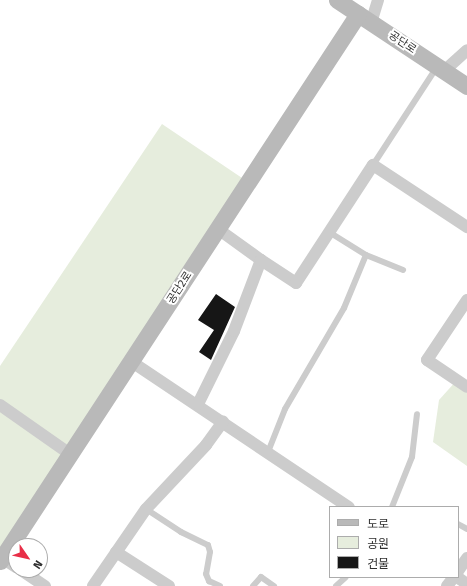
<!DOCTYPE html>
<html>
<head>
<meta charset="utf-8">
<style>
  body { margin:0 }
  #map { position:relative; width:467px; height:586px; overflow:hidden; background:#fff; font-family:"Fira Sans","Noto Sans KR",sans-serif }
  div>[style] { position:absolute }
  .green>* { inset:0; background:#e6eddd }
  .building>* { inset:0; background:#161616 }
  .lane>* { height:6px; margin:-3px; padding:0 3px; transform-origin:3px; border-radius:3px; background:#ccc }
  .street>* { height:12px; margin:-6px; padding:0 6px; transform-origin:6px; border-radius:6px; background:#ccc }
  .secondary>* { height:17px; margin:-8.5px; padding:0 8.5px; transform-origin:8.5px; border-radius:8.5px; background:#b9b9b9 }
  span { translate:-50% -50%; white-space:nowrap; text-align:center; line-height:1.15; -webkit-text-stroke:4px #fff; paint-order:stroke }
  .street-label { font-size:11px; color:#2f2f2f }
  .legend { position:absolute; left:329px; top:506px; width:130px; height:72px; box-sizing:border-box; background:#fff; border:1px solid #acacac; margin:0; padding:5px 7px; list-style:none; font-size:12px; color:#2f2f2f }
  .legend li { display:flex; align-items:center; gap:8px; height:20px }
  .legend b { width:20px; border:1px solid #acacac }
  .north { position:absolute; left:8px; top:538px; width:40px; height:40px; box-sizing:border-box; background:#fff; border:1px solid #acacac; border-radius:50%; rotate:124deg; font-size:11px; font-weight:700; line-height:16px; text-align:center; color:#2f2f2f }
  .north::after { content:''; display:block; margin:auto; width:14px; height:18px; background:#e82f48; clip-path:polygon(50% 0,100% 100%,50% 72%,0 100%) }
</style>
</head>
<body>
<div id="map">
  <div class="green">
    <i style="clip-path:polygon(162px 124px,248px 182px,0 558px,0 366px)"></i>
    <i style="clip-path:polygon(457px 380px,467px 387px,467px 466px,433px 442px,439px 400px)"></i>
  </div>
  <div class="building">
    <i style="clip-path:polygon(216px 294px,235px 307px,211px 360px,199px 352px,214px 330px,198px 320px)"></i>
  </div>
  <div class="lane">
    <i style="left:373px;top:165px;width:117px;rotate:-56.9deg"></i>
    <i style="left:329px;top:232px;width:44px;rotate:31.9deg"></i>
    <i style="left:366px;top:255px;width:40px;rotate:22deg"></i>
    <i style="left:268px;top:452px;width:46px;rotate:-68.4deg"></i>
    <i style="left:285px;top:409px;width:117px;rotate:-59.7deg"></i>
    <i style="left:344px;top:308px;width:57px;rotate:-67.5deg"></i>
    <i style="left:392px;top:507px;width:54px;rotate:-68.2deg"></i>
    <i style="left:412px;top:457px;width:43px;rotate:-83.4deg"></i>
    <i style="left:146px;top:509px;width:42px;rotate:33.3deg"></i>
    <i style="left:181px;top:532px;width:30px;rotate:26deg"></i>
    <i style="left:208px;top:545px;width:7px;rotate:74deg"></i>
    <i style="left:210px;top:552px;width:22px;rotate:100deg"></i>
    <i style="left:206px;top:574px;width:8px;rotate:67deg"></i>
    <i style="left:209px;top:581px;width:12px;rotate:24deg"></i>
    <i style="left:458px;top:524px;width:10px;rotate:29deg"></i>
    <i style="left:253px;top:586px;width:12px;rotate:-48deg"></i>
    <i style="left:261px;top:577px;width:16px;rotate:35deg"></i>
    <i style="left:336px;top:586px;width:13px;rotate:-42deg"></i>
  </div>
  <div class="street">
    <i style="left:371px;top:23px;width:24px;rotate:-73deg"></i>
    <i style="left:444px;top:71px;width:31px;rotate:-42deg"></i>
    <i style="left:218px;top:229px;width:53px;rotate:35.8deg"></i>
    <i style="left:467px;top:300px;width:72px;rotate:123.7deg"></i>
    <i style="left:427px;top:360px;width:48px;rotate:34deg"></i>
    <i style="left:132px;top:362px;width:261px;rotate:33.8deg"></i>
    <i style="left:198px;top:404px;width:81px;rotate:-63.7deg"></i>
    <i style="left:234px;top:331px;width:76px;rotate:-69.2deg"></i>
    <i style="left:261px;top:260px;width:42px;rotate:33.3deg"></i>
    <i style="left:296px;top:283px;width:141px;rotate:-56.9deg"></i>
    <i style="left:373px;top:165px;width:113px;rotate:33.4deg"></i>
    <i style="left:0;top:405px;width:85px;rotate:35deg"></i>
    <i style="left:116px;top:552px;width:63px;rotate:32.7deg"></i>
    <i style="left:2px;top:558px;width:17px;rotate:33deg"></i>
    <i style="left:21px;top:570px;width:29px;rotate:34deg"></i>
    <i style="left:458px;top:571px;width:16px;rotate:-55deg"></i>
    <i style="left:457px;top:577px;width:12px;rotate:35deg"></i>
    <i style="left:93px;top:586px;width:93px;rotate:-55.5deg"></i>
    <i style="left:146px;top:509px;width:88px;rotate:-46.8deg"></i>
    <i style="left:206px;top:445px;width:29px;rotate:-54deg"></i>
    <i style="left:447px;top:586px;width:11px;rotate:-52deg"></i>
  </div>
  <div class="secondary">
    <i style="left:337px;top:0;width:156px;rotate:33.5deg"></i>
    <i style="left:0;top:561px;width:654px;rotate:-56.8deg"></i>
  </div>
  <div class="street-label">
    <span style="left:402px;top:43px;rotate:34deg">공단로</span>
    <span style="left:180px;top:288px;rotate:-57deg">공단2로</span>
  </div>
  <ul class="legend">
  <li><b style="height:5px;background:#b9b9b9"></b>도로</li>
  <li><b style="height:11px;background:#e6eddd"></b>공원</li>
  <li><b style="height:11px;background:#161616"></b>건물</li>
  </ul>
  <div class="north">N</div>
</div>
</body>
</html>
